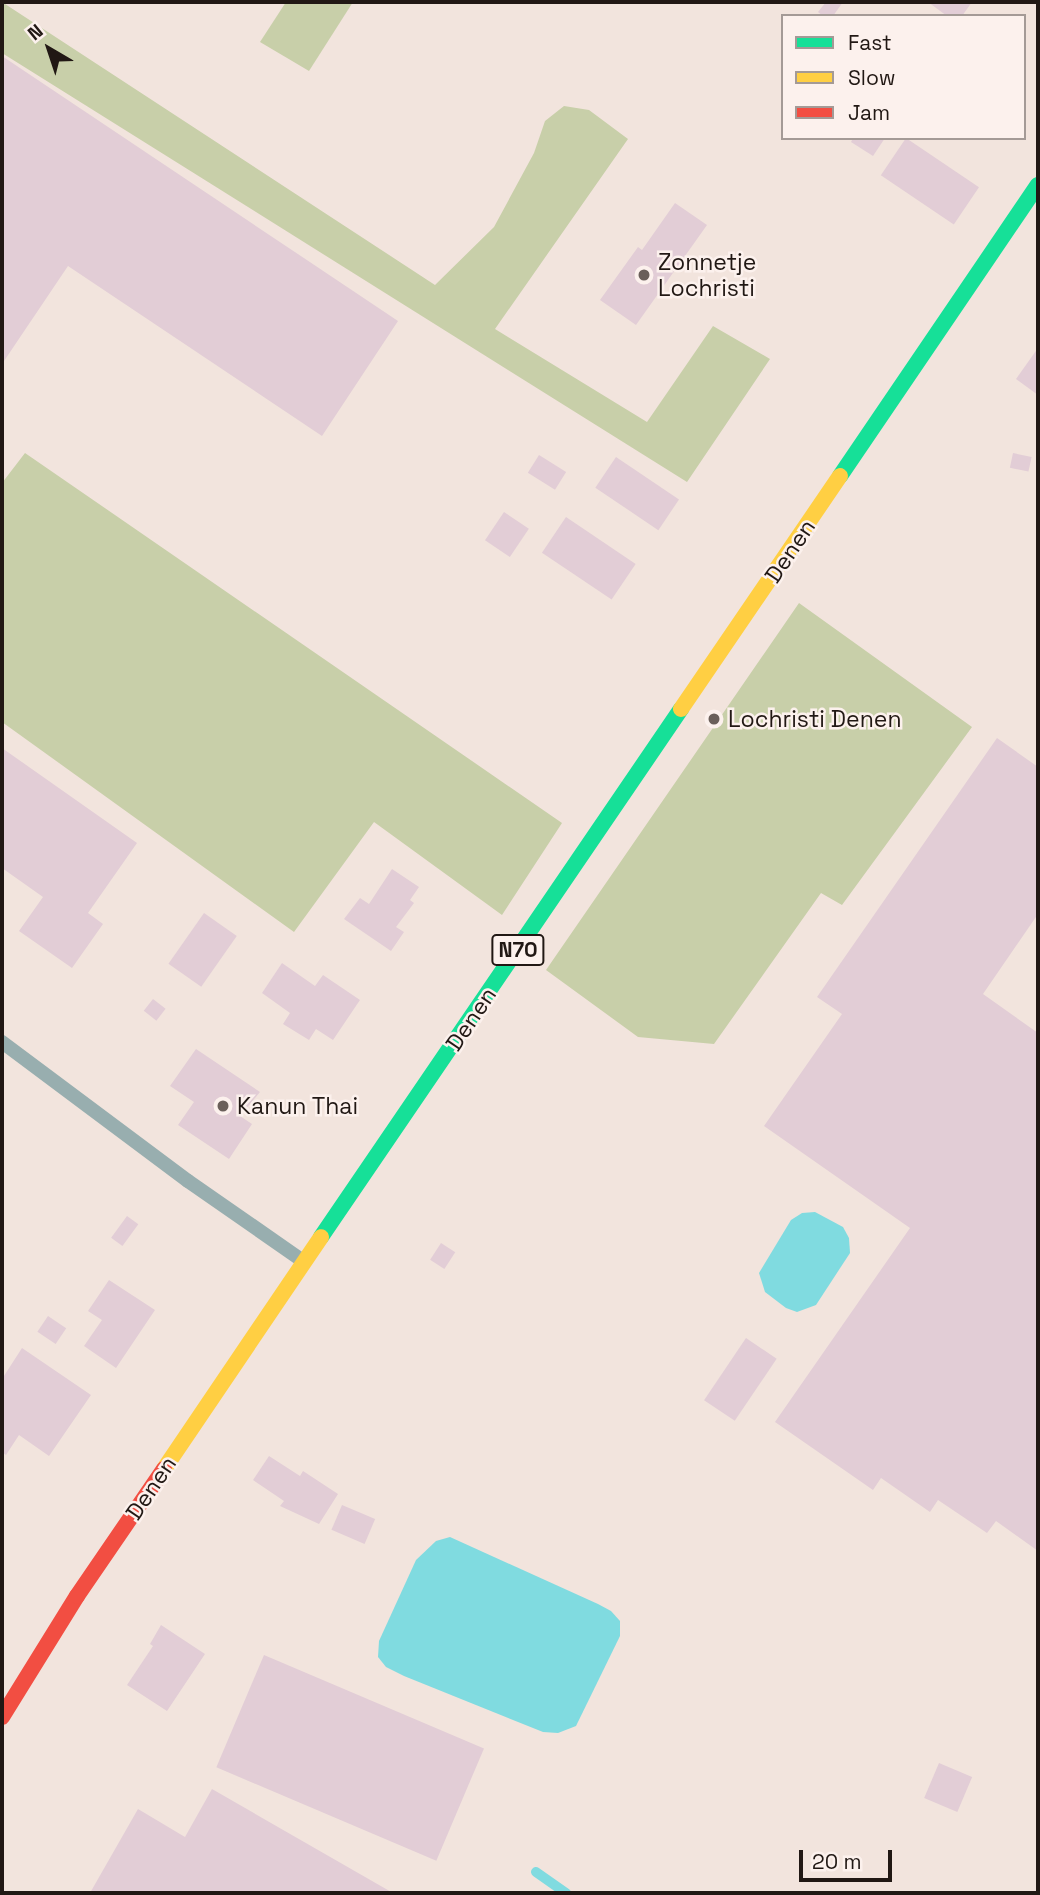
<!DOCTYPE html>
<html>
<head>
<meta charset="utf-8">
<style>
  body { margin:0 }
  #map { position:relative; width:1040px; height:1895px; overflow:hidden; background:#f2e4dd; font-family:"Space Grotesk",sans-serif }
  div>[style] { position:absolute }
  .green>* { inset:0; background:#c8cfa9 }
  .water>* { inset:0; background:#80dbe0 }
  .stream>* { height:10px; margin:-5px; padding:0 5px; transform-origin:5px; border-radius:5px; background:#80dbe0 }
  .building>* { inset:0; background:#e2cdd6; transform-origin:0 0 }
  .lane>* { height:14px; margin:-7px; padding:0 7px; transform-origin:7px; border-radius:7px; background:#98aeaf }
  .fast>* { height:16px; margin:-8px; padding:0 8px; transform-origin:8px; border-radius:8px; background:#16e098 }
  .slow>* { height:16px; margin:-8px; padding:0 8px; transform-origin:8px; border-radius:8px; background:#ffcf43 }
  .jam>* { height:16px; margin:-8px; padding:0 8px; transform-origin:8px; border-radius:8px; background:#f24e42 }
  .dots>* { width:19px; height:19px; translate:-50% -50%; box-sizing:border-box; border:4px solid #fcf1ed; border-radius:50% }
  span { translate:-50% -50%; white-space:nowrap; text-align:center; line-height:1.15; -webkit-text-stroke:5px #fcf1ed; paint-order:stroke }
  .shield-label span { padding:2px 5px; background:#fcf1ed; border:2px solid; border-radius:5px; -webkit-text-stroke-width:0 }
  .shield-label { font-size:21px; color:#211814; font-weight:700 }
  .poi-label { font-size:23px; color:#211814 }
  .left { translate:0 -50%; text-align:left }
  .street-label { font-size:23px; color:#211814 }
  .frame { position:absolute; inset:0; border:4px solid #211814; pointer-events:none }
  .legend { position:absolute; left:781px; top:14px; width:245px; height:126px; box-sizing:border-box; background:#fcf1ed; border:2px solid #a49a96; margin:0; padding:9px 12px; list-style:none; font-size:21px; color:#211814 }
  .legend li { display:flex; align-items:center; gap:14px; height:35px }
  .legend b { width:35px; border:2px solid #a49a96 }
  .north { position:absolute; left:14px; top:14px; width:70px; height:70px; -webkit-text-stroke:5px #fcf1ed; paint-order:stroke; rotate:321deg; font-size:19px; font-weight:700; line-height:28px; text-align:center; color:#211814 }
  .north::after { content:''; display:block; margin:auto; width:24px; height:32px; background:#211814; clip-path:polygon(50% 0,100% 100%,50% 72%,0 100%) }
  .scale { position:absolute; left:799px; top:1850px; width:93px; height:32px; box-sizing:border-box; border:4px solid #211814; border-top:0; padding-left:9px; font-size:21px; line-height:24px; white-space:nowrap; color:#211814; -webkit-text-stroke:5px #fcf1ed; paint-order:stroke }
</style>
</head>
<body>
<div id="map">
  <div class="green">
    <i style="clip-path:polygon(2px 2px,435px 285px,494px 227px,534px 153px,545px 121px,564px 106px,589px 110px,628px 139px,495px 329px,647px 422px,713px 326px,770px 359px,687px 482px,2px 53px)"></i>
    <i style="clip-path:polygon(286px 2px,353px 2px,309px 71px,260px 42px)"></i>
    <i style="clip-path:polygon(25px 453px,562px 823px,502px 915px,374px 822px,294px 932px,2px 722px,2px 483px)"></i>
    <i style="clip-path:polygon(799px 603px,972px 727px,842px 905px,821px 893px,714px 1044px,638px 1037px,546px 970px)"></i>
  </div>
  <div class="water">
    <i style="clip-path:polygon(815px 1212px,843px 1227px,849px 1238px,850px 1253px,816px 1305px,797px 1312px,786px 1308px,765px 1292px,759px 1273px,791px 1220px,802px 1213px)"></i>
    <i style="clip-path:polygon(450px 1537px,598px 1604px,611px 1611px,620px 1621px,620px 1636px,576px 1726px,558px 1733px,543px 1732px,404px 1676px,386px 1667px,378px 1657px,379px 1641px,416px 1560px,436px 1541px)"></i>
  </div>
  <div class="stream">
    <i style="left:536px;top:1872px;width:37px;rotate:35deg"></i>
  </div>
  <div class="building">
    <i style="clip-path:polygon(826px 2px,843px 2px,833px 16px,823px 16px,818px 12px)"></i>
    <i style="clip-path:polygon(928px 2px,972px 2px,962px 16px,947px 16px)"></i>
    <i style="clip-path:polygon(2px 56px,398px 321px,322px 436px,68px 266px,2px 364px)"></i>
    <i style="clip-path:polygon(853px 138px,885px 138px,873px 156px,851px 142px)"></i>
    <i style="left:906px;top:138px;width:88px;height:45px;rotate:34deg"></i>
    <i style="clip-path:polygon(675px 203px,707px 225px,636px 325px,600px 300px,638px 247px,642px 250px)"></i>
    <i style="clip-path:polygon(1038px 348px,1038px 395px,1016px 379px)"></i>
    <i style="left:1013px;top:453px;width:19px;height:15px;rotate:12deg"></i>
    <i style="left:539px;top:455px;width:32px;height:21px;rotate:32deg"></i>
    <i style="left:616px;top:457px;width:76px;height:37px;rotate:34deg"></i>
    <i style="left:504px;top:512px;width:30px;height:34px;rotate:34deg"></i>
    <i style="left:566px;top:517px;width:84px;height:43px;rotate:34deg"></i>
    <i style="clip-path:polygon(997px 738px,1038px 767px,1038px 914px,983px 994px,1038px 1033px,1038px 1551px,996px 1521px,987px 1533px,938px 1500px,930px 1512px,881px 1478px,873px 1490px,775px 1422px,910px 1228px,764px 1126px,842px 1014px,817px 997px)"></i>
    <i style="clip-path:polygon(2px 748px,137px 843px,88px 913px,103px 924px,72px 968px,19px 931px,43px 897px,2px 868px)"></i>
    <i style="clip-path:polygon(392px 869px,419px 887px,410px 900px,414px 903px,396px 927px,404px 932px,391px 951px,344px 919px,360px 898px,369px 904px)"></i>
    <i style="left:204px;top:913px;width:40px;height:62px;rotate:35deg"></i>
    <i style="clip-path:polygon(282px 963px,315px 986px,323px 975px,360px 1000px,333px 1040px,316px 1029px,309px 1040px,283px 1024px,290px 1013px,262px 993px)"></i>
    <i style="left:153px;top:999px;width:16px;height:15px;rotate:38deg"></i>
    <i style="clip-path:polygon(196px 1049px,260px 1092px,240px 1116px,252px 1124px,229px 1159px,178px 1125px,194px 1102px,170px 1086px)"></i>
    <i style="left:127px;top:1216px;width:14px;height:27px;rotate:36deg"></i>
    <i style="left:441px;top:1243px;width:17px;height:20px;rotate:33deg"></i>
    <i style="clip-path:polygon(109px 1280px,155px 1310px,116px 1368px,84px 1346px,102px 1320px,88px 1311px)"></i>
    <i style="left:48px;top:1316px;width:22px;height:19px;rotate:34deg"></i>
    <i style="left:746px;top:1338px;width:37px;height:75px;rotate:34deg"></i>
    <i style="clip-path:polygon(22px 1348px,91px 1395px,49px 1456px,19px 1435px,6px 1455px,2px 1452px,2px 1379px)"></i>
    <i style="clip-path:polygon(269px 1456px,300px 1476px,303px 1471px,338px 1494px,319px 1524px,280px 1506px,284px 1501px,253px 1480px)"></i>
    <i style="left:342px;top:1505px;width:36px;height:27px;rotate:23deg"></i>
    <i style="clip-path:polygon(161px 1625px,205px 1654px,167px 1711px,127px 1685px,153px 1646px,150px 1644px)"></i>
    <i style="left:264px;top:1655px;width:239px;height:122px;rotate:23deg"></i>
    <i style="left:939px;top:1763px;width:36px;height:38px;rotate:23deg"></i>
    <i style="clip-path:polygon(212px 1789px,393px 1893px,90px 1893px,138px 1809px,185px 1837px)"></i>
  </div>
  <div class="lane">
    <i style="left:2px;top:1042px;width:232px;rotate:36.8deg"></i>
    <i style="left:188px;top:1181px;width:140px;rotate:34.8deg"></i>
  </div>
  <div class="fast">
    <i style="left:840px;top:476px;width:352px;rotate:-55.8deg"></i>
    <i style="left:321px;top:1237px;width:639px;rotate:-55.71deg"></i>
  </div>
  <div class="slow">
    <i style="left:681px;top:709px;width:282px;rotate:-55.7deg"></i>
    <i style="left:164px;top:1469px;width:280px;rotate:-55.9deg"></i>
  </div>
  <div class="jam">
    <i style="left:2px;top:1717px;width:142px;rotate:-58.2deg"></i>
    <i style="left:77px;top:1596px;width:154px;rotate:-55.6deg"></i>
  </div>
  <div class="dots">
    <i style="left:644px;top:275px;background:#6a5f5a"></i>
    <i style="left:714px;top:719px;background:#6a5f5a"></i>
    <i style="left:223px;top:1106px;background:#6a5f5a"></i>
  </div>
  <div class="shield-label">
    <span style="left:518px;top:950px">N70</span>
  </div>
  <div class="poi-label">
    <span class="left" style="left:658px;top:275px">Zonnetje<br>Lochristi</span>
    <span class="left" style="left:728px;top:719px">Lochristi Denen</span>
    <span class="left" style="left:237px;top:1106px">Kanun Thai</span>
  </div>
  <div class="street-label">
    <span style="left:790px;top:551px;rotate:-56deg">Denen</span>
    <span style="left:471px;top:1019px;rotate:-56deg">Denen</span>
    <span style="left:151px;top:1488px;rotate:-56deg">Denen</span>
  </div>
  <div class="frame"></div>
  <ul class="legend">
  <li><b style="height:9px;background:#16e098"></b>Fast</li>
  <li><b style="height:9px;background:#ffcf43"></b>Slow</li>
  <li><b style="height:9px;background:#f24e42"></b>Jam</li>
  </ul>
  <div class="north">N</div>
  <div class="scale">20 m</div>
</div>
</body>
</html>
